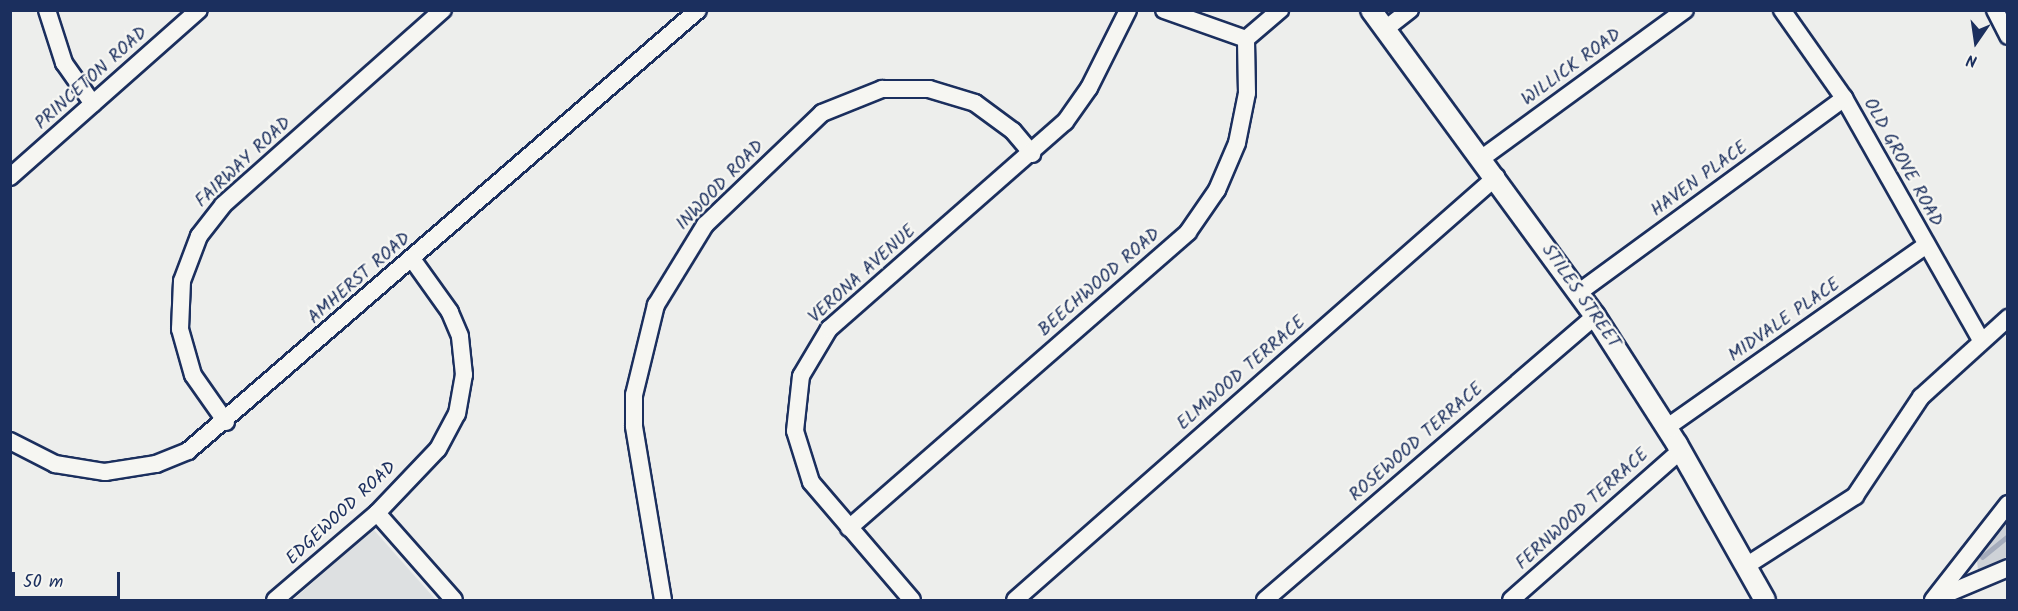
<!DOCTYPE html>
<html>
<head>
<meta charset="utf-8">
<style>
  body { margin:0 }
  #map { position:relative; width:2018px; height:611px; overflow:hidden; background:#edeeec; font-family:Kalam,sans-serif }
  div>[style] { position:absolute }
  .built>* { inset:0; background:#dde0e1 }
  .green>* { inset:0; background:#ced2d7 }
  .stream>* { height:4.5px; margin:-2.25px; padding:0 2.25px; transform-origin:2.25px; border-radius:2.25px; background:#a5acbc }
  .roads { filter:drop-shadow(2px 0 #1b2f5e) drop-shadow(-2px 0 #1b2f5e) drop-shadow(0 2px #1b2f5e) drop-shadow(0 -2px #1b2f5e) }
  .minor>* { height:16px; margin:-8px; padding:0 8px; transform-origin:8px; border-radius:8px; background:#f6f6f2 }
  .major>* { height:20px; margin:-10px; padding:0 10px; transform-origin:10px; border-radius:10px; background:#f6f6f2 }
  span { translate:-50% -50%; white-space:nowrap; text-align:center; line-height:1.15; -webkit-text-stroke:4.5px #f6f6f2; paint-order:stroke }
  .street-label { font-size:18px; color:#1b2f5e }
  .frame { position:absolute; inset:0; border:12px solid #1b2f5e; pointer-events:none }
  .north { position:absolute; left:1946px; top:12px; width:60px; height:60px; -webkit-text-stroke:4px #f6f6f2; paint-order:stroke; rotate:193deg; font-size:16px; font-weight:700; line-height:24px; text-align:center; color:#1b2f5e }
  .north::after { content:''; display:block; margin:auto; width:21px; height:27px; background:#1b2f5e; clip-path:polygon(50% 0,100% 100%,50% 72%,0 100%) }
  .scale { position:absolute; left:12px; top:572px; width:108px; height:27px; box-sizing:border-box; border:3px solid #1b2f5e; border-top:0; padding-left:8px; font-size:18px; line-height:21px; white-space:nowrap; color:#1b2f5e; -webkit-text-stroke:4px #f6f6f2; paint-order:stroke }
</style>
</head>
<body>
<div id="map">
  <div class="built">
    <i style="clip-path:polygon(373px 529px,436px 600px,293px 600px)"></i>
  </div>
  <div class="green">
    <i style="clip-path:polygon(2007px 515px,2007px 557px,1978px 570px,1976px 552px)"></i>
  </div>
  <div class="stream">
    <i style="left:1982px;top:557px;width:33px;rotate:-39deg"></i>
  </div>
  <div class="roads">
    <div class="minor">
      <i style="left:47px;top:10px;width:56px;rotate:72.2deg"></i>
      <i style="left:64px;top:63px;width:50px;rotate:54.7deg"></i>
      <i style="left:1164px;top:10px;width:87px;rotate:19.5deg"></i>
      <i style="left:1782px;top:10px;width:108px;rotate:54.8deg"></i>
      <i style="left:1844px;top:98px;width:278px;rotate:60.5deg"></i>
      <i style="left:1995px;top:10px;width:29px;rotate:63deg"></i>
      <i style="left:1384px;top:30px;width:33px;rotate:-38deg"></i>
      <i style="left:1246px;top:39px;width:45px;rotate:-40.5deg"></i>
      <i style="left:1482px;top:158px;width:251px;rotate:-36.1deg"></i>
      <i style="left:10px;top:177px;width:252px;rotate:-41.5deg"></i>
      <i style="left:1578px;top:293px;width:330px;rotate:-36.2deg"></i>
      <i style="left:226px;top:422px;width:57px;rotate:-125.1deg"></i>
      <i style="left:193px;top:375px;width:48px;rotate:-105.8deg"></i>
      <i style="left:180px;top:329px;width:48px;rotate:-87.6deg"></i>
      <i style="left:182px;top:281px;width:48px;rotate:-69.3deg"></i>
      <i style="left:199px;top:236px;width:39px;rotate:-52deg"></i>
      <i style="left:223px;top:205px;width:294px;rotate:-41.6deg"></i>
      <i style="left:1666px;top:428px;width:318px;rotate:-35.1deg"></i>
      <i style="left:10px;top:441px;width:51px;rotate:27.1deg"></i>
      <i style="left:55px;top:464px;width:51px;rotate:9.1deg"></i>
      <i style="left:105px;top:472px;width:52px;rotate:-8.9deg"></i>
      <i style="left:156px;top:464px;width:35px;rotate:-22deg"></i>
      <i style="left:188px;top:451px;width:674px;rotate:-40.85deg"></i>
      <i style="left:377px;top:513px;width:116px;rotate:48.5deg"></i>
      <i style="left:849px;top:528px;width:450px;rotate:-41.1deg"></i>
      <i style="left:1188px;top:232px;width:51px;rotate:-55.4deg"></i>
      <i style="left:1217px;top:190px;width:51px;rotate:-66.9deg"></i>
      <i style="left:1237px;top:143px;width:51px;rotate:-78.7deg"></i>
      <i style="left:1247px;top:93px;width:54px;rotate:-91.1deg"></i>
      <i style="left:1746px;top:566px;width:130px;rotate:-32.7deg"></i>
      <i style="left:1855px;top:496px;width:119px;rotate:-56.3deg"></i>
      <i style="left:1921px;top:397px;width:118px;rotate:-42.2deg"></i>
      <i style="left:1937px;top:598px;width:77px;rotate:-22.9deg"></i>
      <i style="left:275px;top:600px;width:134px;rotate:-40.5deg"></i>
      <i style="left:377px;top:513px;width:88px;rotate:-46.4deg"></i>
      <i style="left:438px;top:449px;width:40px;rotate:-62deg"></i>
      <i style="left:457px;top:414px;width:40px;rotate:-80deg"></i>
      <i style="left:464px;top:375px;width:39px;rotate:-96deg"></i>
      <i style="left:460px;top:336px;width:26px;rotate:-113deg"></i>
      <i style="left:450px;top:312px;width:65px;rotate:-125.6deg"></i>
      <i style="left:663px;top:600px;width:176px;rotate:-99.5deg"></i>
      <i style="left:634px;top:426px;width:31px;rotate:-90deg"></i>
      <i style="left:634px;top:395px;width:93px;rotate:-76.3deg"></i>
      <i style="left:656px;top:305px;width:94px;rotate:-58.5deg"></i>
      <i style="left:705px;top:225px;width:162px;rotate:-43.7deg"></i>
      <i style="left:822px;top:113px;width:65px;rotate:-21.8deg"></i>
      <i style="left:882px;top:89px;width:47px"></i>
      <i style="left:929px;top:89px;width:48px;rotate:16.9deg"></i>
      <i style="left:975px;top:103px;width:47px;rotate:36.4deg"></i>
      <i style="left:1013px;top:131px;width:30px;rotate:50deg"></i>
      <i style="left:912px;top:600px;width:155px;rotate:-130.6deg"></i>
      <i style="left:811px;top:482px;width:53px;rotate:-107.4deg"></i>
      <i style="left:795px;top:431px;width:55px;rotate:-83.8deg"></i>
      <i style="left:801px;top:376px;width:55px;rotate:-59.2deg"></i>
      <i style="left:829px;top:329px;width:314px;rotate:-41.3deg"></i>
      <i style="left:1065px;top:122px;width:42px;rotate:-54.8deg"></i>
      <i style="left:1089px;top:88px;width:87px;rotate:-63.4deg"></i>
      <i style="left:1015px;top:600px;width:641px;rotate:-41.33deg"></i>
      <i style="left:1265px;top:600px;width:435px;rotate:-40.7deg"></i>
      <i style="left:1511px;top:600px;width:227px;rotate:-41.4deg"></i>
      <i style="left:1933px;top:600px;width:122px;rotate:-52deg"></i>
    </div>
    <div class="major">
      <i style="left:1371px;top:10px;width:379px;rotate:53.8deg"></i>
      <i style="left:1595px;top:316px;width:152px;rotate:57.4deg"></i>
      <i style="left:1677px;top:444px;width:179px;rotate:60.6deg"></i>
    </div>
  </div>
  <div class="street-label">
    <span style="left:1572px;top:68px;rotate:-36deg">WILLICK ROAD</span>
    <span style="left:92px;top:79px;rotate:-42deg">PRINCETON ROAD</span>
    <span style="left:244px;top:163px;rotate:-43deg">FAIRWAY ROAD</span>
    <span style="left:1902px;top:163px;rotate:61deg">OLD GROVE ROAD</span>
    <span style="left:1700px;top:180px;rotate:-36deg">HAVEN PLACE</span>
    <span style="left:721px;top:186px;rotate:-46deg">INWOOD ROAD</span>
    <span style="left:863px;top:275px;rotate:-42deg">VERONA AVENUE</span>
    <span style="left:360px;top:279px;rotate:-41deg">AMHERST ROAD</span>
    <span style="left:1100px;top:283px;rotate:-41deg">BEECHWOOD ROAD</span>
    <span style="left:1580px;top:297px;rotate:55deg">STILES STREET</span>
    <span style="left:1785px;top:321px;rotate:-35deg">MIDVALE PLACE</span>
    <span style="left:1242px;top:374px;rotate:-41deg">ELMWOOD TERRACE</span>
    <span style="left:1417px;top:443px;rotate:-41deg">ROSEWOOD TERRACE</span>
    <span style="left:1583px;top:510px;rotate:-42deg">FERNWOOD TERRACE</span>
    <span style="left:342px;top:514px;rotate:-43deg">EDGEWOOD ROAD</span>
  </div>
  <div class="frame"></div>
  <div class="north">N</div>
  <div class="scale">50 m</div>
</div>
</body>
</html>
